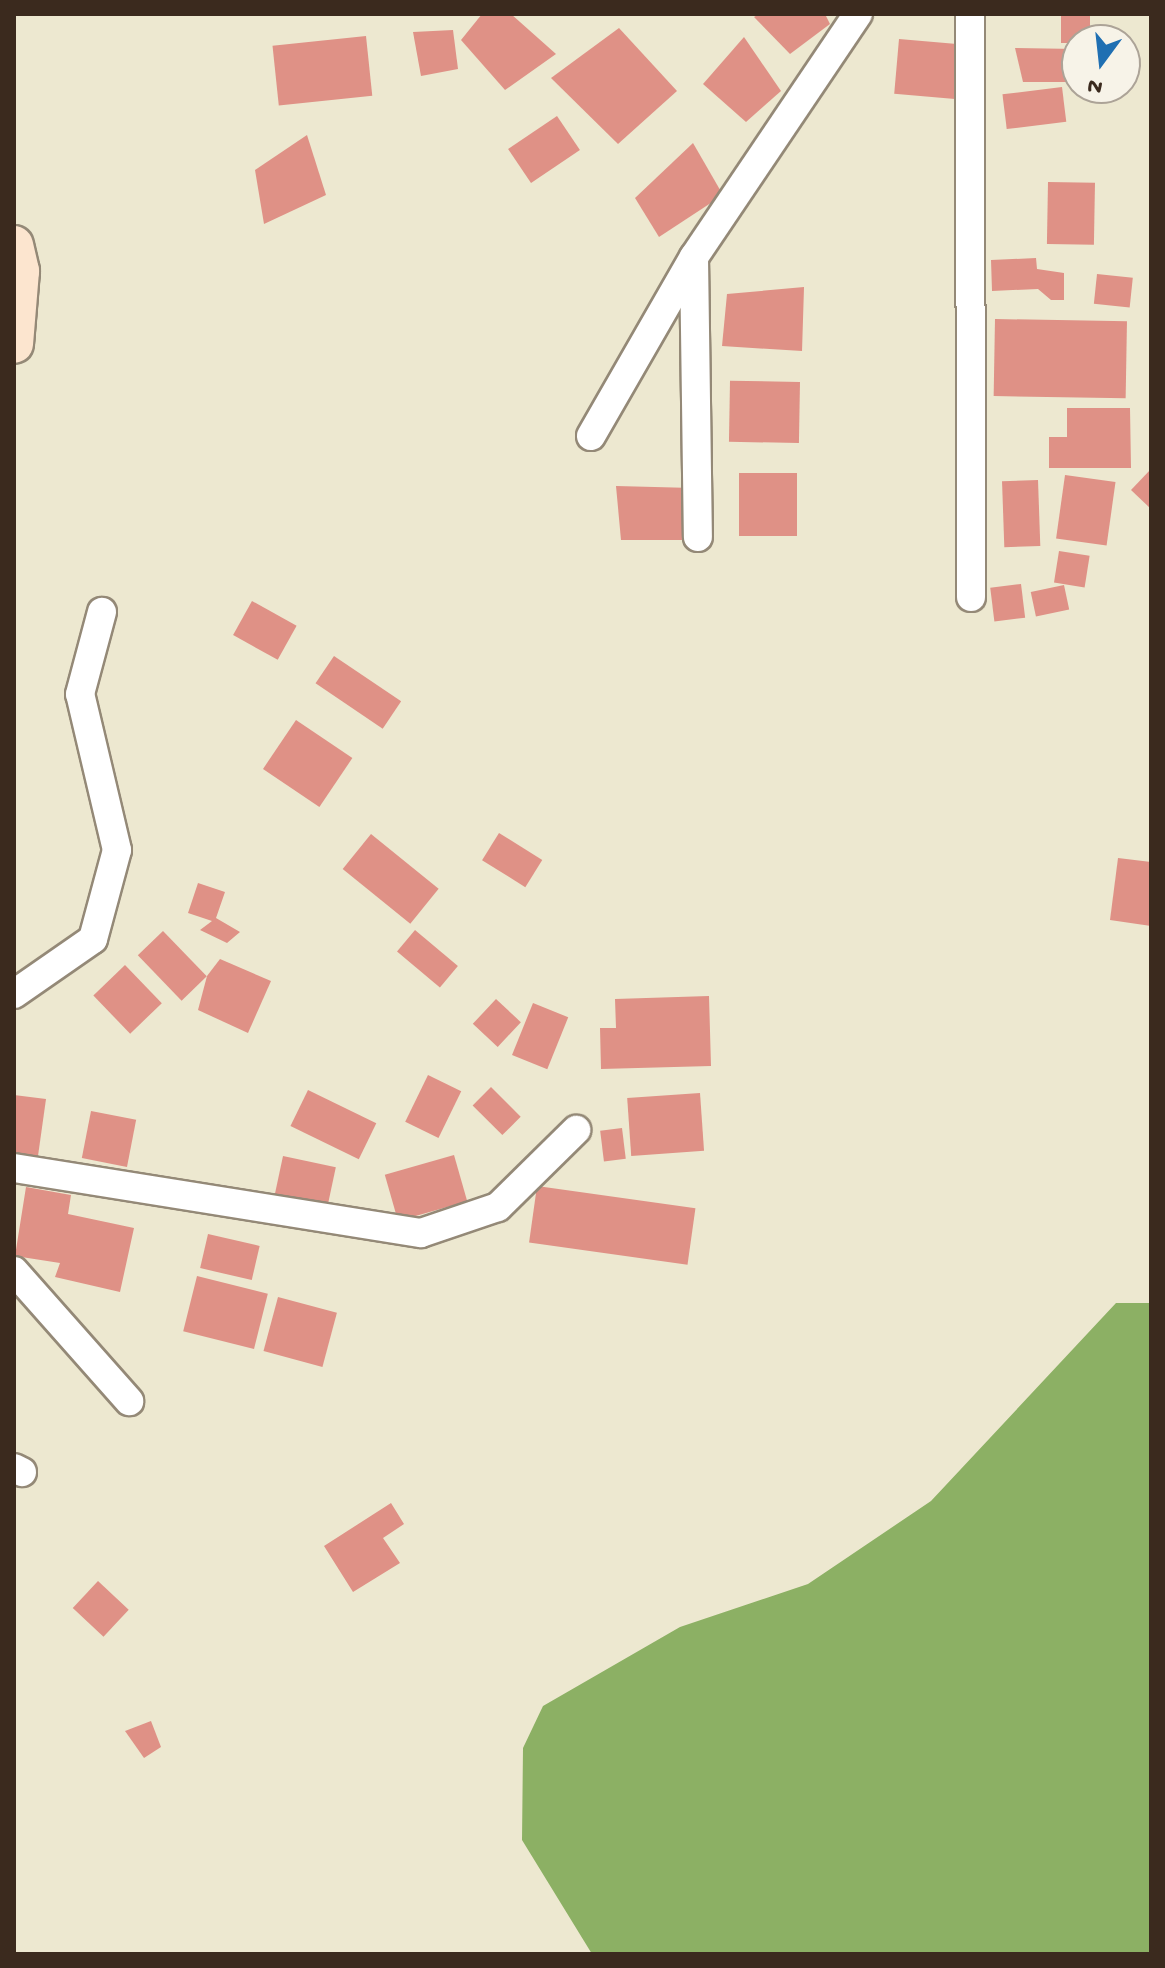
<!DOCTYPE html>
<html>
<head>
<meta charset="utf-8">
<style>
  body { margin:0 }
  #map { position:relative; width:1165px; height:1968px; overflow:hidden; background:#ede8d0; font-family:"Gochi Hand",sans-serif }
  div>[style] { position:absolute }
  .forest>* { inset:0; background:#8cb064 }
  .building>* { inset:0; background:#df9186; transform-origin:0 0 }
  .roads { filter:drop-shadow(2px 0 #948977) drop-shadow(-2px 0 #948977) drop-shadow(0 2px #948977) drop-shadow(0 -2px #948977) }
  .street>* { height:28px; margin:-14px; padding:0 14px; transform-origin:14px; border-radius:14px; background:#fff }
  .secondary>* { height:38px; margin:-19px; padding:0 19px; transform-origin:19px; border-radius:19px; background:#fce5cf }
  span { translate:-50% -50%; white-space:nowrap; text-align:center; line-height:1.15; -webkit-text-stroke:6px #f7f3e8; paint-order:stroke }
  .frame { position:absolute; inset:0; border:16px solid #3b2a1e; pointer-events:none }
  .north { position:absolute; left:1061px; top:24px; width:80px; height:80px; box-sizing:border-box; background:#f7f3e8; border:2px solid #aca397; border-radius:50%; rotate:195deg; font-size:22px; font-weight:700; line-height:32px; text-align:center; color:#3b2a1e }
  .north::after { content:''; display:block; margin:auto; width:28px; height:36px; background:#1f6fb2; clip-path:polygon(50% 0,100% 100%,50% 72%,0 100%) }
</style>
</head>
<body>
<div id="map">
  <div class="forest">
    <i style="clip-path:polygon(1116px 1303px,1151px 1303px,1151px 1954px,592px 1954px,522px 1840px,523px 1748px,543px 1706px,680px 1627px,808px 1584px,931px 1501px)"></i>
  </div>
  <div class="building">
    <i style="clip-path:polygon(482px 14px,511px 14px,556px 54px,505px 90px,461px 40px)"></i>
    <i style="clip-path:polygon(759px 14px,825px 14px,830px 24px,790px 54px,754px 17px)"></i>
    <i style="left:1061px;top:14px;width:29px;height:29px"></i>
    <i style="clip-path:polygon(619px 28px,677px 91px,618px 144px,551px 78px)"></i>
    <i style="clip-path:polygon(453px 30px,458px 69px,421px 76px,413px 32px)"></i>
    <i style="left:366px;top:36px;width:60px;height:94px;rotate:84deg"></i>
    <i style="clip-path:polygon(744px 37px,781px 91px,746px 122px,703px 84px)"></i>
    <i style="left:899px;top:39px;width:61px;height:55px;rotate:5deg"></i>
    <i style="clip-path:polygon(1015px 48px,1077px 49px,1077px 82px,1023px 82px)"></i>
    <i style="left:1062px;top:87px;width:35px;height:60px;rotate:83deg"></i>
    <i style="left:557px;top:116px;width:41px;height:59px;rotate:56deg"></i>
    <i style="clip-path:polygon(307px 135px,326px 195px,264px 224px,255px 170px)"></i>
    <i style="clip-path:polygon(693px 143px,723px 195px,659px 237px,635px 198px)"></i>
    <i style="left:1048px;top:182px;width:47px;height:62px;rotate:1deg"></i>
    <i style="clip-path:polygon(1036px 258px,1037px 269px,1064px 273px,1064px 300px,1051px 300px,1038px 289px,992px 291px,991px 260px)"></i>
    <i style="left:1097px;top:274px;width:36px;height:30px;rotate:6deg"></i>
    <i style="clip-path:polygon(804px 287px,802px 351px,722px 346px,727px 294px)"></i>
    <i style="left:995px;top:319px;width:132px;height:77px;rotate:1deg"></i>
    <i style="left:800px;top:382px;width:61px;height:70px;rotate:91deg"></i>
    <i style="clip-path:polygon(1067px 408px,1130px 408px,1131px 468px,1049px 468px,1049px 437px,1067px 437px)"></i>
    <i style="clip-path:polygon(1151px 469px,1151px 509px,1131px 490px)"></i>
    <i style="left:739px;top:473px;width:58px;height:63px"></i>
    <i style="left:1065px;top:475px;width:51px;height:64px;rotate:8deg"></i>
    <i style="left:1038px;top:480px;width:66px;height:36px;rotate:88deg"></i>
    <i style="clip-path:polygon(616px 486px,693px 488px,688px 540px,621px 540px)"></i>
    <i style="left:1059px;top:551px;width:31px;height:32px;rotate:9deg"></i>
    <i style="left:1021px;top:584px;width:34px;height:31px;rotate:83deg"></i>
    <i style="left:1064px;top:585px;width:25px;height:34px;rotate:78deg"></i>
    <i style="left:252px;top:601px;width:51px;height:39px;rotate:29deg"></i>
    <i style="left:334px;top:656px;width:81px;height:33px;rotate:34deg"></i>
    <i style="left:296px;top:720px;width:68px;height:59px;rotate:34deg"></i>
    <i style="left:499px;top:833px;width:51px;height:32px;rotate:32deg"></i>
    <i style="left:371px;top:834px;width:87px;height:45px;rotate:39deg"></i>
    <i style="clip-path:polygon(1118px 858px,1151px 862px,1151px 926px,1110px 920px)"></i>
    <i style="clip-path:polygon(198px 883px,225px 892px,216px 918px,240px 932px,227px 943px,200px 930px,212px 921px,188px 913px)"></i>
    <i style="left:415px;top:930px;width:56px;height:28px;rotate:40deg"></i>
    <i style="left:163px;top:931px;width:63px;height:35px;rotate:46deg"></i>
    <i style="clip-path:polygon(220px 959px,271px 981px,248px 1033px,198px 1010px,207px 976px)"></i>
    <i style="left:125px;top:965px;width:53px;height:44px;rotate:46deg"></i>
    <i style="clip-path:polygon(709px 996px,711px 1066px,601px 1069px,600px 1028px,616px 1028px,615px 999px)"></i>
    <i style="left:496px;top:999px;width:34px;height:34px;rotate:43deg"></i>
    <i style="left:533px;top:1003px;width:38px;height:56px;rotate:22deg"></i>
    <i style="left:428px;top:1075px;width:37px;height:52px;rotate:26deg"></i>
    <i style="left:491px;top:1087px;width:42px;height:26px;rotate:45deg"></i>
    <i style="left:308px;top:1090px;width:76px;height:40px;rotate:26deg"></i>
    <i style="left:700px;top:1093px;width:58px;height:73px;rotate:86deg"></i>
    <i style="clip-path:polygon(14px 1095px,46px 1099px,38px 1156px,14px 1153px)"></i>
    <i style="left:91px;top:1111px;width:46px;height:48px;rotate:11deg"></i>
    <i style="left:622px;top:1128px;width:31px;height:22px;rotate:83deg"></i>
    <i style="left:454px;top:1155px;width:48px;height:72px;rotate:74deg"></i>
    <i style="left:283px;top:1156px;width:54px;height:43px;rotate:12deg"></i>
    <i style="left:537px;top:1186px;width:160px;height:57px;rotate:8deg"></i>
    <i style="clip-path:polygon(26px 1187px,71px 1195px,68px 1214px,134px 1228px,120px 1292px,55px 1277px,60px 1263px,15px 1256px)"></i>
    <i style="left:208px;top:1234px;width:53px;height:35px;rotate:13deg"></i>
    <i style="left:197px;top:1276px;width:73px;height:57px;rotate:14deg"></i>
    <i style="left:278px;top:1297px;width:61px;height:56px;rotate:15deg"></i>
    <i style="clip-path:polygon(391px 1503px,404px 1524px,383px 1538px,400px 1563px,353px 1592px,324px 1546px)"></i>
    <i style="left:98px;top:1581px;width:42px;height:37px;rotate:43deg"></i>
    <i style="clip-path:polygon(151px 1721px,161px 1747px,144px 1758px,125px 1731px)"></i>
  </div>
  <div class="roads">
    <div class="street">
      <i style="left:970px;top:14px;width:583px;rotate:89.9deg"></i>
      <i style="left:694px;top:258px;width:279px;rotate:89.2deg"></i>
      <i style="left:591px;top:436px;width:207px;rotate:-60.1deg"></i>
      <i style="left:694px;top:257px;width:293px;rotate:-56deg"></i>
      <i style="left:14px;top:994px;width:96px;rotate:-34.8deg"></i>
      <i style="left:93px;top:939px;width:92px;rotate:-74.9deg"></i>
      <i style="left:117px;top:850px;width:160px;rotate:-103.3deg"></i>
      <i style="left:80px;top:694px;width:85px;rotate:-75deg"></i>
      <i style="left:14px;top:1168px;width:412px;rotate:9.1deg"></i>
      <i style="left:421px;top:1233px;width:81px;rotate:-18.7deg"></i>
      <i style="left:498px;top:1207px;width:110px;rotate:-44.6deg"></i>
      <i style="left:14px;top:1271px;width:174px;rotate:48.5deg"></i>
      <i style="left:14px;top:1468px;width:9px;rotate:27deg"></i>
    </div>
    <div class="secondary">
      <i style="left:14px;top:245px;width:27px;rotate:77deg"></i>
      <i style="left:20px;top:271px;width:73px;rotate:94.7deg"></i>
    </div>
  </div>
  <div class="frame"></div>
  <div class="north">N</div>
</div>
</body>
</html>
